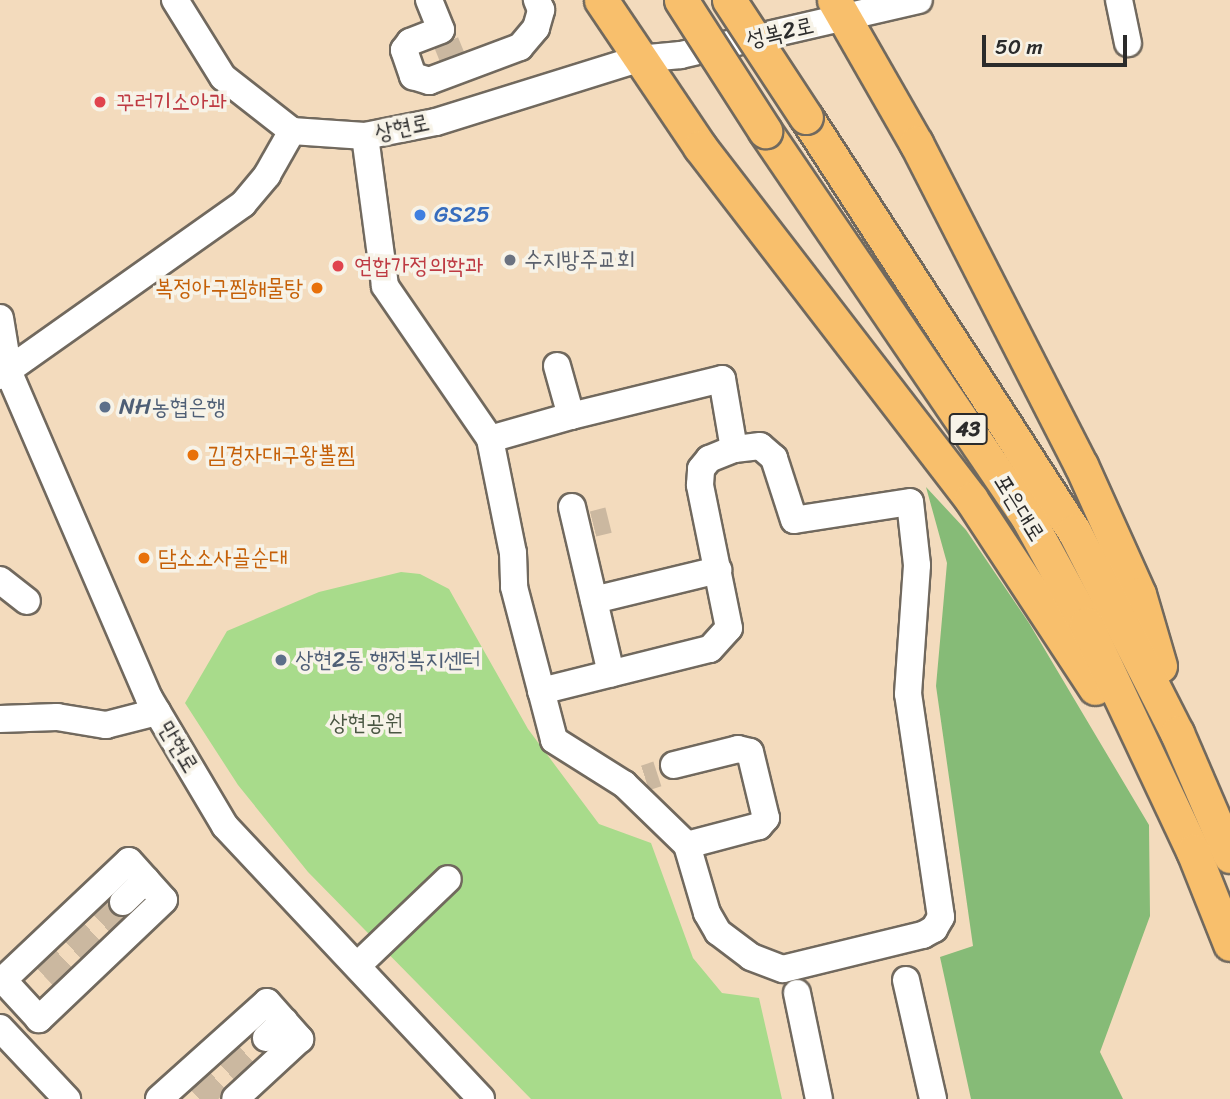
<!DOCTYPE html>
<html>
<head>
<meta charset="utf-8">
<style>
  body { margin:0 }
  #map { position:relative; width:1230px; height:1099px; overflow:hidden; background:#f3dbbd; font-family:Sriracha,"Poor Story",sans-serif }
  div>[style] { position:absolute }
  .green>* { inset:0; background:#a8db8b }
  .forest>* { inset:0; background:#86bb77 }
  .minor-tunnel>* { height:26px; margin-top:-13px; transform-origin:0; background:repeating-linear-gradient(90deg,#cbb8a0 0 26px,transparent 0 39px) }
  .roads { filter:drop-shadow(2px 0 #71695e) drop-shadow(-2px 0 #71695e) drop-shadow(0 2px #71695e) drop-shadow(0 -2px #71695e) }
  .minor>* { height:26px; margin:-13px; padding:0 13px; transform-origin:13px; border-radius:13px; background:#fff }
  .major>* { height:33px; margin:-16.5px; padding:0 16.5px; transform-origin:16.5px; border-radius:16.5px; background:#f8bf6c }
  .bridges { filter:drop-shadow(2px 0 #71695e) drop-shadow(-2px 0 #71695e) drop-shadow(0 2px #71695e) drop-shadow(0 -2px #71695e) }
  .major-bridge>* { height:33px; margin:-16.5px; padding:0 16.5px; transform-origin:16.5px; border-radius:16.5px; background:#f8bf6c }
  .dots>* { width:19px; height:19px; translate:-50% -50%; box-sizing:border-box; border:4px solid #f7f3e8; border-radius:50% }
  span { translate:-50% -50%; white-space:nowrap; text-align:center; line-height:1.15; -webkit-text-stroke:7px #f7f3e8; paint-order:stroke }
  .shield-label span { padding:2px 5px; background:#f7f3e8; border:2px solid; border-radius:5px; -webkit-text-stroke-width:0 }
  .shield-label { font-size:21px; color:#2b2b2b; font-weight:700 }
  .street-label { font-size:23px; color:#2b2b2b }
  .health-label { font-size:23px; color:#be3a42 }
  .left { translate:0 -50%; text-align:left }
  .shop-label { font-size:23px; color:#366cbe }
  .worship-label { font-size:23px; color:#5b616d }
  .food-label { font-size:23px; color:#c56008 }
  .right { translate:-100% -50%; text-align:right }
  .service-label { font-size:23px; color:#4e5e75 }
  .park-label { font-size:23px; color:#4a5743 }
  .scale { position:absolute; left:982px; top:35px; width:145px; height:32px; box-sizing:border-box; border:4px solid #2b2b2b; border-top:0; padding-left:9px; font-size:21px; line-height:24px; white-space:nowrap; color:#2b2b2b; -webkit-text-stroke:5px #f7f3e8; paint-order:stroke }
</style>
</head>
<body>
<div id="map">
  <div class="green">
    <i style="clip-path:polygon(401px 572px,420px 574px,449px 589px,528px 729px,599px 824px,651px 843px,693px 958px,722px 993px,759px 998px,782px 1099px,531px 1099px,308px 872px,238px 785px,185px 703px,227px 631px,319px 592px)"></i>
  </div>
  <div class="forest">
    <i style="clip-path:polygon(926px 487px,966px 530px,1029px 623px,1149px 825px,1150px 916px,1100px 1052px,1123px 1099px,971px 1099px,940px 957px,973px 946px,936px 686px,947px 563px)"></i>
  </div>
  <div class="minor-tunnel">
    <i style="left:446px;top:42px;width:18px;rotate:68deg"></i>
    <i style="left:593px;top:524px;width:16px;rotate:-14deg"></i>
    <i style="left:645px;top:778px;width:13px;rotate:-18deg"></i>
    <i style="left:44px;top:976px;width:108px;rotate:-43.1deg"></i>
    <i style="left:199px;top:1099px;width:91px;rotate:-42.3deg"></i>
  </div>
  <div class="roads">
    <div class="minor">
      <i style="left:175px;top:0;width:91px;rotate:58.1deg"></i>
      <i style="left:223px;top:77px;width:88px;rotate:38deg"></i>
      <i style="left:292px;top:131px;width:73px;rotate:3.9deg"></i>
      <i style="left:365px;top:136px;width:72px;rotate:-11.2deg"></i>
      <i style="left:436px;top:122px;width:212px;rotate:-17.3deg"></i>
      <i style="left:638px;top:59px;width:43px;rotate:-5.3deg"></i>
      <i style="left:681px;top:55px;width:244px;rotate:-13deg"></i>
      <i style="left:429px;top:0;width:32px;rotate:68deg"></i>
      <i style="left:441px;top:30px;width:33px;rotate:159deg"></i>
      <i style="left:410px;top:42px;width:10px;rotate:127deg"></i>
      <i style="left:404px;top:50px;width:28px;rotate:71deg"></i>
      <i style="left:413px;top:76px;width:17px;rotate:17deg"></i>
      <i style="left:429px;top:81px;width:97px;rotate:-20.5deg"></i>
      <i style="left:520px;top:47px;width:25px;rotate:-50deg"></i>
      <i style="left:536px;top:28px;width:19px;rotate:-74deg"></i>
      <i style="left:541px;top:10px;width:11px;rotate:-112deg"></i>
      <i style="left:1119px;top:0;width:44px;rotate:78.2deg"></i>
      <i style="left:365px;top:136px;width:151px;rotate:82.4deg"></i>
      <i style="left:385px;top:286px;width:186px;rotate:55.5deg"></i>
      <i style="left:490px;top:439px;width:116px;rotate:78.6deg"></i>
      <i style="left:513px;top:553px;width:34px;rotate:88deg"></i>
      <i style="left:514px;top:587px;width:158px;rotate:75.3deg"></i>
      <i style="left:554px;top:740px;width:83px;rotate:32.2deg"></i>
      <i style="left:624px;top:784px;width:88px;rotate:44.1deg"></i>
      <i style="left:687px;top:845px;width:71px;rotate:73.6deg"></i>
      <i style="left:707px;top:913px;width:22px;rotate:60deg"></i>
      <i style="left:718px;top:932px;width:41px;rotate:37.1deg"></i>
      <i style="left:751px;top:957px;width:34px;rotate:21deg"></i>
      <i style="left:783px;top:969px;width:144px;rotate:-13.7deg"></i>
      <i style="left:923px;top:935px;width:13px;rotate:-29deg"></i>
      <i style="left:934px;top:929px;width:14px;rotate:-60deg"></i>
      <i style="left:941px;top:917px;width:225px;rotate:-98.4deg"></i>
      <i style="left:908px;top:694px;width:129px;rotate:-86deg"></i>
      <i style="left:917px;top:565px;width:63px;rotate:-96.3deg"></i>
      <i style="left:910px;top:502px;width:117px;rotate:171.2deg"></i>
      <i style="left:794px;top:520px;width:65px;rotate:-107.9deg"></i>
      <i style="left:774px;top:458px;width:18px;rotate:-139deg"></i>
      <i style="left:760px;top:446px;width:26px;rotate:173deg"></i>
      <i style="left:0;top:318px;width:56px;rotate:80.7deg"></i>
      <i style="left:9px;top:373px;width:354px;rotate:66.7deg"></i>
      <i style="left:149px;top:698px;width:149px;rotate:59.3deg"></i>
      <i style="left:225px;top:826px;width:374px;rotate:46.8deg"></i>
      <i style="left:0;top:376px;width:298px;rotate:-35.3deg"></i>
      <i style="left:243px;top:204px;width:38px;rotate:-50deg"></i>
      <i style="left:267px;top:175px;width:51px;rotate:-60.4deg"></i>
      <i style="left:490px;top:439px;width:84px;rotate:-15.9deg"></i>
      <i style="left:572px;top:507px;width:171px;rotate:76.8deg"></i>
      <i style="left:0;top:580px;width:34px;rotate:38deg"></i>
      <i style="left:594px;top:600px;width:128px;rotate:-13.6deg"></i>
      <i style="left:541px;top:691px;width:174px;rotate:-14deg"></i>
      <i style="left:710px;top:649px;width:28px;rotate:-48deg"></i>
      <i style="left:729px;top:628px;width:146px;rotate:-101.5deg"></i>
      <i style="left:700px;top:485px;width:16px;rotate:-86deg"></i>
      <i style="left:701px;top:469px;width:13px;rotate:-51deg"></i>
      <i style="left:709px;top:459px;width:27px;rotate:-22deg"></i>
      <i style="left:734px;top:449px;width:71px;rotate:-99.7deg"></i>
      <i style="left:722px;top:379px;width:155px;rotate:166.2deg"></i>
      <i style="left:571px;top:416px;width:52px;rotate:-105.6deg"></i>
      <i style="left:0;top:719px;width:57px;rotate:-2deg"></i>
      <i style="left:57px;top:717px;width:50px;rotate:9.3deg"></i>
      <i style="left:106px;top:725px;width:53px;rotate:-14.3deg"></i>
      <i style="left:674px;top:765px;width:66px;rotate:-14deg"></i>
      <i style="left:738px;top:749px;width:12px;rotate:14deg"></i>
      <i style="left:750px;top:752px;width:68px;rotate:76.4deg"></i>
      <i style="left:766px;top:818px;width:11px;rotate:131deg"></i>
      <i style="left:759px;top:826px;width:74px;rotate:165.2deg"></i>
      <i style="left:123px;top:902px;width:32px;rotate:-44deg"></i>
      <i style="left:358px;top:965px;width:124px;rotate:-43.7deg"></i>
      <i style="left:906px;top:980px;width:122px;rotate:77.2deg"></i>
      <i style="left:0;top:983px;width:4px;rotate:-45deg"></i>
      <i style="left:3px;top:980px;width:173px;rotate:-43.4deg"></i>
      <i style="left:129px;top:861px;width:52px;rotate:48.1deg"></i>
      <i style="left:164px;top:900px;width:173px;rotate:136.4deg"></i>
      <i style="left:39px;top:1019px;width:53px;rotate:-132.7deg"></i>
      <i style="left:797px;top:993px;width:108px;rotate:78.3deg"></i>
      <i style="left:0;top:1028px;width:98px;rotate:46.7deg"></i>
      <i style="left:266px;top:1038px;width:25px;rotate:-43deg"></i>
      <i style="left:159px;top:1099px;width:145px;rotate:-41.9deg"></i>
      <i style="left:267px;top:1002px;width:50px;rotate:48.3deg"></i>
      <i style="left:300px;top:1039px;width:88px;rotate:137.3deg"></i>
    </div>
    <div class="major">
      <i style="left:601px;top:0;width:177px;rotate:56deg"></i>
      <i style="left:700px;top:147px;width:444px;rotate:52.4deg"></i>
      <i style="left:971px;top:499px;width:226px;rotate:56.7deg"></i>
      <i style="left:834px;top:0;width:165px;rotate:60.2deg"></i>
      <i style="left:916px;top:143px;width:362px;rotate:62.9deg"></i>
      <i style="left:1081px;top:465px;width:141px;rotate:65.8deg"></i>
      <i style="left:1139px;top:594px;width:75px;rotate:73.7deg"></i>
      <i style="left:806px;top:117px;width:493px;rotate:57.1deg"></i>
      <i style="left:1074px;top:531px;width:227px;rotate:63deg"></i>
      <i style="left:1177px;top:733px;width:134px;rotate:66.7deg"></i>
      <i style="left:765px;top:131px;width:470px;rotate:55.8deg"></i>
      <i style="left:1029px;top:520px;width:119px;rotate:61.3deg"></i>
      <i style="left:1086px;top:624px;width:251px;rotate:64.8deg"></i>
      <i style="left:1193px;top:851px;width:100px;rotate:68.3deg"></i>
    </div>
  </div>
  <div class="bridges">
    <div class="major-bridge">
      <i style="left:681px;top:0;width:156px;rotate:57.3deg"></i>
      <i style="left:729px;top:0;width:140px;rotate:56.7deg"></i>
    </div>
  </div>
  <div class="dots">
    <i style="left:100px;top:102px;background:#e0444e"></i>
    <i style="left:420px;top:215px;background:#3f7fe0"></i>
    <i style="left:510px;top:260px;background:#6b7280"></i>
    <i style="left:338px;top:266px;background:#e0444e"></i>
    <i style="left:317px;top:288px;background:#e8710a"></i>
    <i style="left:105px;top:407px;background:#5c6f8a"></i>
    <i style="left:193px;top:455px;background:#e8710a"></i>
    <i style="left:144px;top:558px;background:#e8710a"></i>
    <i style="left:281px;top:660px;background:#5c6f8a"></i>
  </div>
  <div class="shield-label">
    <span style="left:968px;top:429px">43</span>
  </div>
  <div class="street-label">
    <span style="left:780px;top:33px;rotate:-13deg">성복2로</span>
    <span style="left:402px;top:128px;rotate:-12deg">상현로</span>
    <span style="left:1019px;top:508px;rotate:58deg">포은대로</span>
    <span style="left:178px;top:747px;rotate:59deg">만현로</span>
  </div>
  <div class="health-label">
    <span class="left" style="left:116px;top:102px">꾸러기소아과</span>
    <span class="left" style="left:354px;top:266px">연합가정의학과</span>
  </div>
  <div class="shop-label">
    <span class="left" style="left:434px;top:215px">GS25</span>
  </div>
  <div class="worship-label">
    <span class="left" style="left:524px;top:260px">수지방주교회</span>
  </div>
  <div class="food-label">
    <span class="right" style="left:303px;top:288px">복정아구찜해물탕</span>
    <span class="left" style="left:207px;top:455px">김경자대구왕뽈찜</span>
    <span class="left" style="left:158px;top:558px">담소소사골순대</span>
  </div>
  <div class="service-label">
    <span class="left" style="left:119px;top:407px">NH농협은행</span>
    <span class="left" style="left:295px;top:660px">상현2동 행정복지센터</span>
  </div>
  <div class="park-label">
    <span style="left:366px;top:723px">상현공원</span>
  </div>
  <div class="scale">50 m</div>
</div>
</body>
</html>
